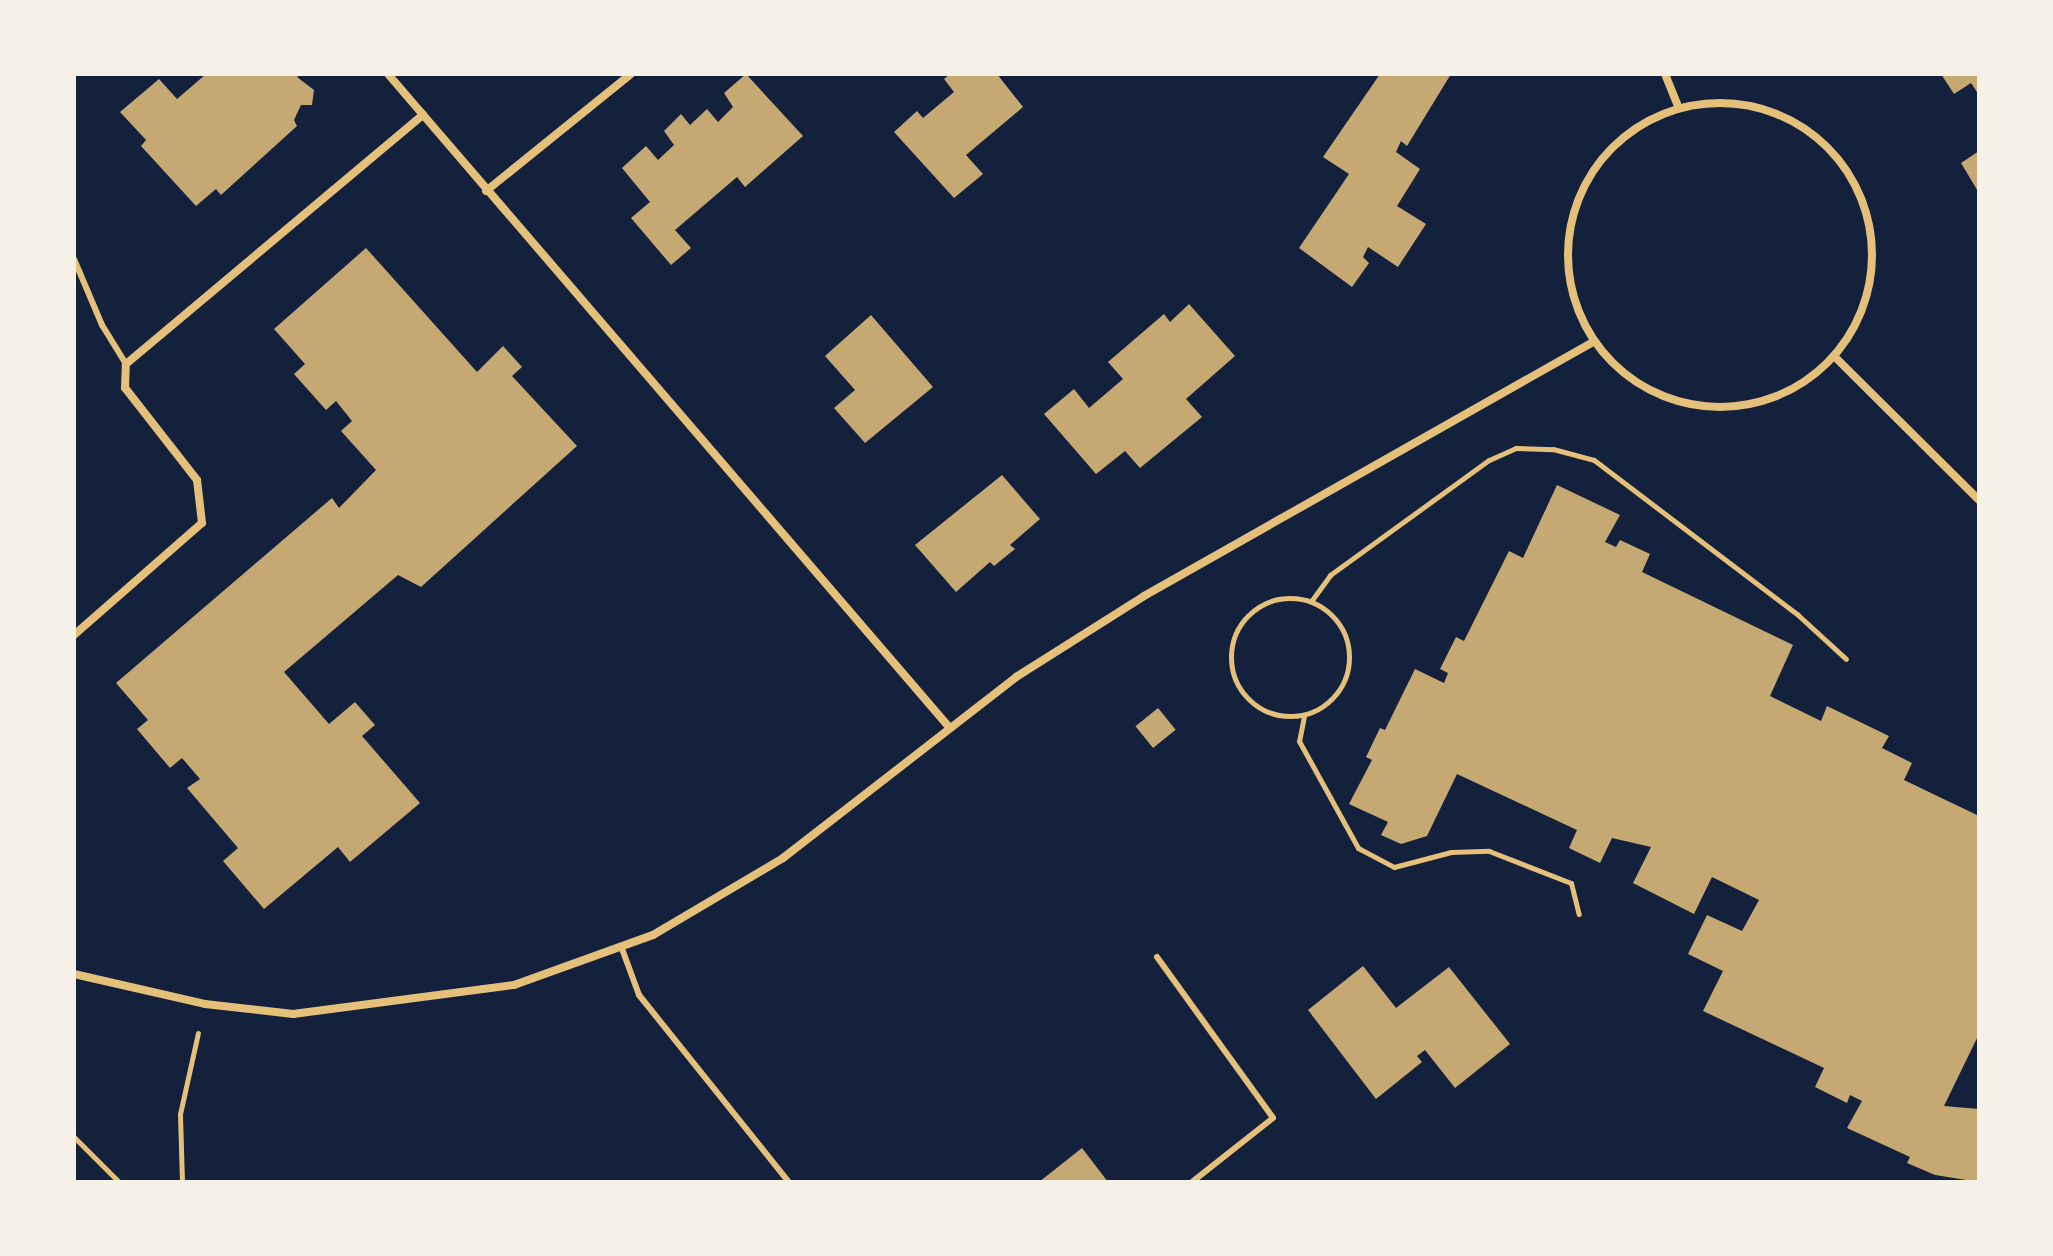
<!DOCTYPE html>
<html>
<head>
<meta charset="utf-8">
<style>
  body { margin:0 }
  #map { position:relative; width:2053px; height:1256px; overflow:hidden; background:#14213d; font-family:"Titillium Web",sans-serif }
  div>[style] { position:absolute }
  .building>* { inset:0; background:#c6a872; transform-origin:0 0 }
  .path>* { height:5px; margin:-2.5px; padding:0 2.5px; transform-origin:2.5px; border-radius:2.5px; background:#e5c07b }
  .path>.ring { margin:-2.5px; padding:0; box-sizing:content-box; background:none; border:5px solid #e5c07b; border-radius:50% }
  .service>* { height:6px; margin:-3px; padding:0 3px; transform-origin:3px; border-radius:3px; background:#e5c07b }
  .minor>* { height:8px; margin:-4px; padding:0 4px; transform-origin:4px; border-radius:4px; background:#e5c07b }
  .minor>.ring { margin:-4px; padding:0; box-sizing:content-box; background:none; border:8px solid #e5c07b; border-radius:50% }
  span { translate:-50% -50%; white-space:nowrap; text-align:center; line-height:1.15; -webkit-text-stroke:7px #f6f1e7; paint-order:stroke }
  .frame { position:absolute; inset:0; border:76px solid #f6f1e7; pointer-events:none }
</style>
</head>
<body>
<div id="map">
  <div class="building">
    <i style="clip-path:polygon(206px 74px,302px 74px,297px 77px,314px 90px,312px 105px,301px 105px,294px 120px,297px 126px,221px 195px,216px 189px,196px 206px,141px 146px,146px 140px,120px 112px,159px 79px,177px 99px)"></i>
    <i style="clip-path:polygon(746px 74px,803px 136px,745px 187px,737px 177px,675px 230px,691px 248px,671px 265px,631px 218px,650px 202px,622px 168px,646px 146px,658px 160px,674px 145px,664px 131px,681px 114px,690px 125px,707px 109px,718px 122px,733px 107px,724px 93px)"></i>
    <i style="clip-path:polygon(950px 74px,997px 74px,1023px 107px,966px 155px,983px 174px,954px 198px,894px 132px,917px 111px,923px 118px,954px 92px,944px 79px)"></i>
    <i style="clip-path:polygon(1380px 74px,1451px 74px,1407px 146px,1401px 141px,1396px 152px,1420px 169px,1397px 206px,1426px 224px,1398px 267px,1368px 247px,1363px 257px,1369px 263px,1352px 287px,1299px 248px,1349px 174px,1323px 157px)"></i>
    <i style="clip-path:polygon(1941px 74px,1979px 74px,1979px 95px,1971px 83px,1954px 94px)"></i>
    <i style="clip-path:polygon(1979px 151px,1979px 193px,1961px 163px)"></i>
    <i style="clip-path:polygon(366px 248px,477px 372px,503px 346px,522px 367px,512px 376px,577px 446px,421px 587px,398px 575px,284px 672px,329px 724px,355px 702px,375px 725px,362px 736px,420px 803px,350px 862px,338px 847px,264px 909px,223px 861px,238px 848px,187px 788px,200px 779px,182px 758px,170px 768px,137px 729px,148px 720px,116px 683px,332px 498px,339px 508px,376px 470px,341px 431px,352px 421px,336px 401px,326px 410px,294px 374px,305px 364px,274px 329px)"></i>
    <i style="clip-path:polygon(1189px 304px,1235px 356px,1186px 399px,1202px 417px,1140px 468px,1125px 451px,1096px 474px,1044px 414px,1074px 389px,1089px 408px,1123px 379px,1108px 362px,1164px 314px,1170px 322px)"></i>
    <i style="clip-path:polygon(871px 315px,933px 387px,865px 443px,834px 408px,855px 390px,825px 356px)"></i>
    <i style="clip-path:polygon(1002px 475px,1040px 519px,1010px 545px,1015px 549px,994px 566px,990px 562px,956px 592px,915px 545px)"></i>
    <i style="clip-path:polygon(1557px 485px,1620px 515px,1605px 542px,1616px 547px,1620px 540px,1650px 554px,1642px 572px,1793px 645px,1770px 696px,1821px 721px,1827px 706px,1889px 736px,1882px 748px,1912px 763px,1904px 780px,1979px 816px,1979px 1034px,1944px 1106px,1979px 1109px,1979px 1182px,1935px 1175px,1907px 1163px,1910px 1157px,1847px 1128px,1862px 1101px,1850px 1095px,1847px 1103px,1815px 1087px,1824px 1068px,1703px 1011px,1723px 971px,1688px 954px,1707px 915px,1742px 931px,1759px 900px,1712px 877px,1694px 914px,1633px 883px,1651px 847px,1612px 838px,1600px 863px,1569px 848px,1577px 830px,1457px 774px,1427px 836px,1401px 844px,1381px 835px,1388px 822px,1349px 804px,1372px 760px,1366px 757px,1380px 728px,1385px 730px,1415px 669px,1444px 683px,1448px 673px,1440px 669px,1456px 637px,1464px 641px,1509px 551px,1523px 558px)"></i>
    <i style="left:1158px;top:708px;width:28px;height:29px;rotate:51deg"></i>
    <i style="clip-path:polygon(1363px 966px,1396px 1008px,1449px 967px,1510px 1044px,1455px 1088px,1425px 1050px,1417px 1056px,1422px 1062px,1376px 1099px,1308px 1010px)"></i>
    <i style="clip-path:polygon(1082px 1148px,1108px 1182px,1039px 1182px)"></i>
  </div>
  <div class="path">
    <i class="ring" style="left:1231px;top:598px;width:113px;height:113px"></i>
    <i style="left:1312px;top:600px;width:31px;rotate:-54deg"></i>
    <i style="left:1330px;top:575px;width:196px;rotate:-35.9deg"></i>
    <i style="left:1489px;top:460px;width:30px;rotate:-24deg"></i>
    <i style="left:1516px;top:448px;width:37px;rotate:2deg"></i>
    <i style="left:1553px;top:449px;width:42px;rotate:15deg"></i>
    <i style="left:1594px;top:460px;width:256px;rotate:37.2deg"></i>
    <i style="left:1798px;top:615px;width:65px;rotate:42.5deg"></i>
    <i style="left:1304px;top:716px;width:25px;rotate:101deg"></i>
    <i style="left:1299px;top:741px;width:122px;rotate:61.1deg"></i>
    <i style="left:1358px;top:848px;width:41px;rotate:27.8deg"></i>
    <i style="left:1394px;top:867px;width:59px;rotate:-14.7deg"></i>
    <i style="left:1451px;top:852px;width:38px;rotate:-2deg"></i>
    <i style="left:1489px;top:851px;width:88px;rotate:21.3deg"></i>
    <i style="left:1571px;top:883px;width:32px;rotate:76deg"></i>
    <i style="left:74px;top:1137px;width:64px;rotate:45deg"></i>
    <i style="left:182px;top:1182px;width:68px;rotate:-91.7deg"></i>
    <i style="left:180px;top:1114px;width:83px;rotate:-77.5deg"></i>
  </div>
  <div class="service">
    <i style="left:74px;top:259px;width:72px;rotate:67deg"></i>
    <i style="left:102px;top:325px;width:46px;rotate:58.4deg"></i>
    <i style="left:621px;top:946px;width:52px;rotate:69.8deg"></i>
    <i style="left:639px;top:995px;width:240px;rotate:51.3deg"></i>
    <i style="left:1157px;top:957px;width:198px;rotate:54.2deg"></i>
    <i style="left:1273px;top:1118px;width:103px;rotate:141.7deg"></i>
  </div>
  <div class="minor">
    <i style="left:388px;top:74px;width:862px;rotate:49.33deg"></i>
    <i style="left:1665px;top:74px;width:37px;rotate:68deg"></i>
    <i class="ring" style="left:1568px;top:103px;width:296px;height:296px"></i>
    <i style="left:486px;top:191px;width:186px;rotate:-38.9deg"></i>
    <i style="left:1835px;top:357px;width:203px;rotate:44.8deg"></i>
    <i style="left:74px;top:635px;width:170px;rotate:-41.2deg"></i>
    <i style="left:202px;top:523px;width:43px;rotate:-96.6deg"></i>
    <i style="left:197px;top:480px;width:117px;rotate:-128deg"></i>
    <i style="left:125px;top:388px;width:24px;rotate:-88deg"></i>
    <i style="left:126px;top:364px;width:388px;rotate:-40deg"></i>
    <i style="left:74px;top:974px;width:134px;rotate:12.9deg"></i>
    <i style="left:205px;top:1004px;width:89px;rotate:6.5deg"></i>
    <i style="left:293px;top:1014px;width:223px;rotate:-7.5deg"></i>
    <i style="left:514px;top:985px;width:148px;rotate:-19.8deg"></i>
    <i style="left:653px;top:935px;width:151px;rotate:-30.6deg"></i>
    <i style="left:783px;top:858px;width:295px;rotate:-37.8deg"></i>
    <i style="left:1016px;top:677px;width:151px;rotate:-32.3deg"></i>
    <i style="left:1144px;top:596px;width:516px;rotate:-29.5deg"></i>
  </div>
  <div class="frame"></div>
</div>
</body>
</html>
